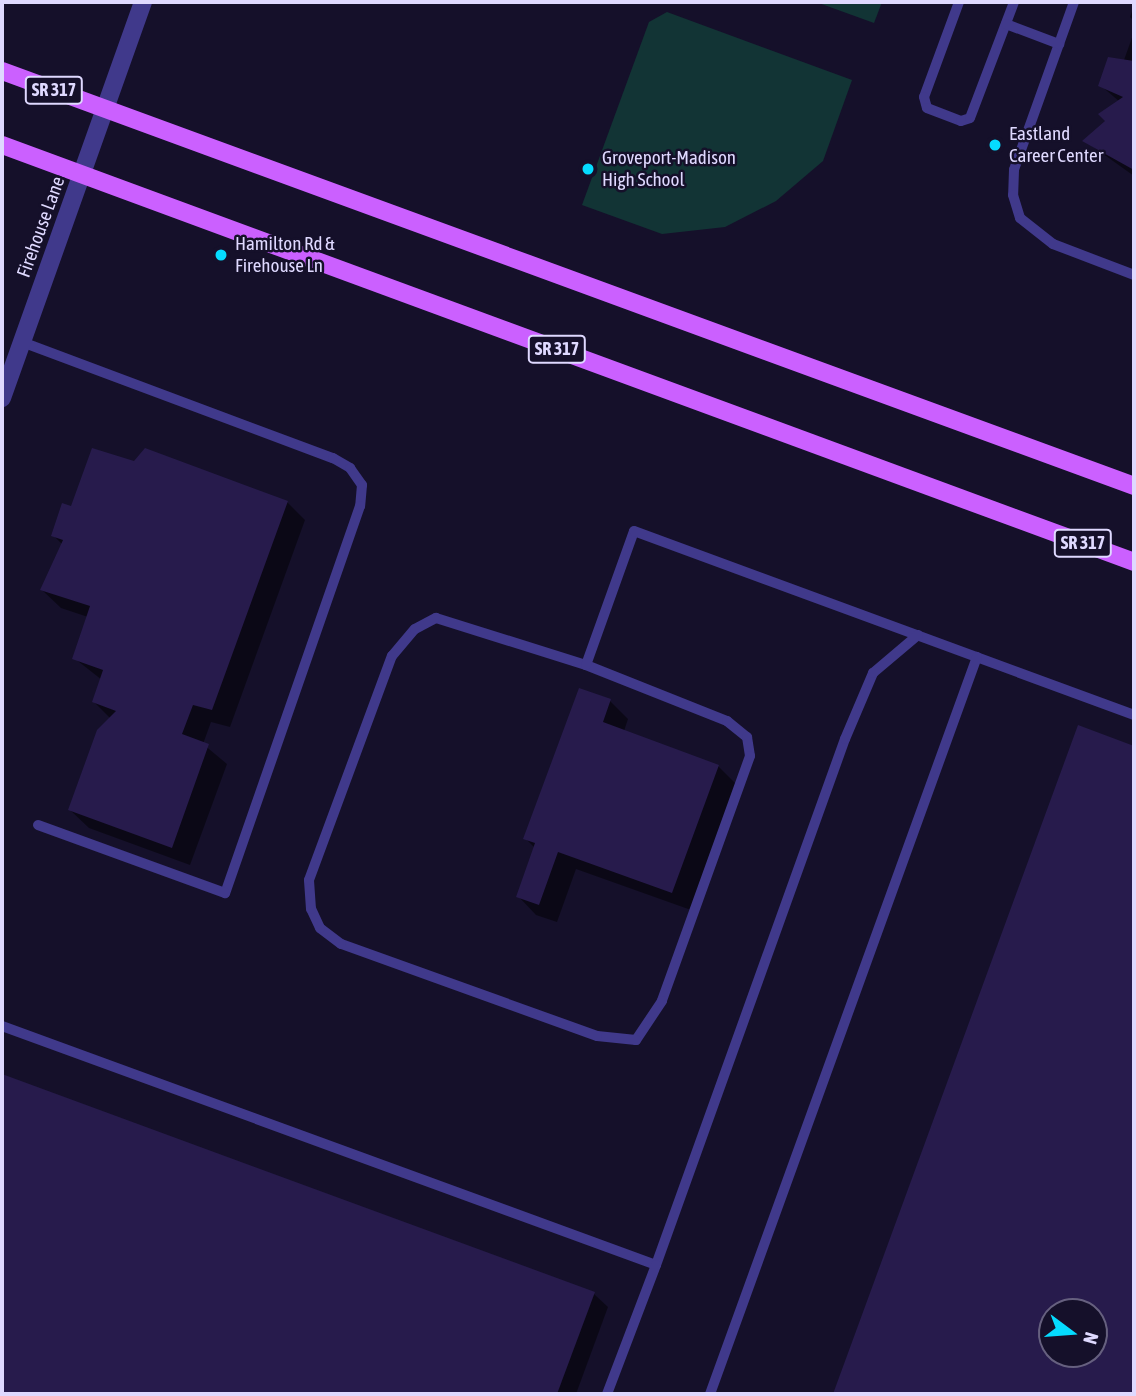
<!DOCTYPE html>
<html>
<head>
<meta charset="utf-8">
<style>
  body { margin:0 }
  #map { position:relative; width:1136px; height:1396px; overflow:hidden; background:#15102a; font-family:"Asap Condensed",sans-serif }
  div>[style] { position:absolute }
  .green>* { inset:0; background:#123435 }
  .shadow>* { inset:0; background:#0007 }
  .building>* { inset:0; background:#271b4c }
  .service>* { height:10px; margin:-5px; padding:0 5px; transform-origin:5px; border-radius:5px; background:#40398b }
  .minor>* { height:18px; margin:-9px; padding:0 9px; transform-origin:9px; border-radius:9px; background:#40398b }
  .primary>* { height:18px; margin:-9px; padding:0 9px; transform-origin:9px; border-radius:9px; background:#cb60ff }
  .dots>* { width:19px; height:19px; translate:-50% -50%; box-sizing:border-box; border:4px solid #15102a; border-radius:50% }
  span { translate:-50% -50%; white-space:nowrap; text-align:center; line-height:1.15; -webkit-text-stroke:5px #15102a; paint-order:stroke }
  .shield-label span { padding:2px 5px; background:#15102a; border:2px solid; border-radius:5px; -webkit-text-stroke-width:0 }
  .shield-label { font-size:18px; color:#dfd9ff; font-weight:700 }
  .poi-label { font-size:19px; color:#dfd9ff }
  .left { translate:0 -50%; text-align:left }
  .street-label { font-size:19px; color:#dfd9ff }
  .frame { position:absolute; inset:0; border:4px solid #dfd9ff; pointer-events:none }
  .north { position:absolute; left:1038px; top:1298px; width:70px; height:70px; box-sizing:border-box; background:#15102a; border:2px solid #66607f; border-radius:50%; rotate:106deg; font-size:19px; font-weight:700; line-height:28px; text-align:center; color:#dfd9ff }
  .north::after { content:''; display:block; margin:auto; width:24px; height:32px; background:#05dbff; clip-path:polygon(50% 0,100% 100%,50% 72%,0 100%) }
</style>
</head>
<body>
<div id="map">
  <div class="green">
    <i style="clip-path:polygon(816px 2px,882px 2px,874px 23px)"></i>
    <i style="clip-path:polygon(667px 12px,852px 80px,823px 161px,776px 201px,725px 227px,662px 234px,582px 205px,649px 22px)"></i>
  </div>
  <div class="shadow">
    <i style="clip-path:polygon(1134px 6px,1134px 21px,1130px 17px)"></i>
    <i style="clip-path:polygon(1134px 32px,1134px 176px,1085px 141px,1108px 121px,1120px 102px,1100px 85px,1124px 60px)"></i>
    <i style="clip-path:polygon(134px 463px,287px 502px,305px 520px,230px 727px,211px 722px,203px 744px,227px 764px,190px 865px,89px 828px,70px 810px,111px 719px,94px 702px,102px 680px,74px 658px,88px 617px,61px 608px,42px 590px,63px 545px,53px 535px,72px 508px)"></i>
    <i style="clip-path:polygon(610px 701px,628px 719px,624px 731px,718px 766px,737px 785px,691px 910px,576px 869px,557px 922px,536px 915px,518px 896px,535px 848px,525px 838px)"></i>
    <i style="clip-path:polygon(evenodd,1079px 727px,1134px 748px,1134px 1394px,835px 1394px,1079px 727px,1052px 1312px,1094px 1312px,1094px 1354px,1052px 1354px,1052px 1312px)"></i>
    <i style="clip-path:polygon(2px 1076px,594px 1294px,608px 1307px,576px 1394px,2px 1394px)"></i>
  </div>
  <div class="building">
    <i style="clip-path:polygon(1108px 57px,1134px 61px,1134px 170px,1082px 141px,1105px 121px,1098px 114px,1123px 97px,1098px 86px)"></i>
    <i style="clip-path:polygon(92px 448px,134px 461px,145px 448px,288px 501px,212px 710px,193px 705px,182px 734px,209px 744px,172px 848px,68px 810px,97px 730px,116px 711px,92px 702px,103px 670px,72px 659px,90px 606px,40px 590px,63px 540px,51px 536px,62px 503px,71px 506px)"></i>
    <i style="clip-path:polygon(579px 688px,611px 699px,603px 722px,719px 765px,672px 893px,558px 852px,539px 905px,516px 897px,535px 843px,523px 839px)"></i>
    <i style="clip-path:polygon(evenodd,1078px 725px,1134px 746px,1134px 1394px,833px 1394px,1078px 725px,1052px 1312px,1094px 1312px,1094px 1354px,1052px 1354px,1052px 1312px)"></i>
    <i style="clip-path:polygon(2px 1074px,595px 1292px,557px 1394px,2px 1394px)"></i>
  </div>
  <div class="service">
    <i style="left:959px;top:2px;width:101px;rotate:110.2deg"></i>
    <i style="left:924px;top:97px;width:11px;rotate:75deg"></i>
    <i style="left:927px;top:108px;width:36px;rotate:21deg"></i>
    <i style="left:961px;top:121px;width:9px;rotate:-18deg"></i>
    <i style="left:970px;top:118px;width:124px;rotate:-69.2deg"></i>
    <i style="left:1074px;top:2px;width:178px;rotate:109.7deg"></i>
    <i style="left:1014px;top:170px;width:25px;rotate:92deg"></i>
    <i style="left:1013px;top:195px;width:24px;rotate:73deg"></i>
    <i style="left:1020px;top:218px;width:42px;rotate:38.2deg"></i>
    <i style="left:1053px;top:244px;width:87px;rotate:20.9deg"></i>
    <i style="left:1006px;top:24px;width:57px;rotate:20.7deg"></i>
    <i style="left:22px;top:342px;width:332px;rotate:20.5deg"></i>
    <i style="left:333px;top:458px;width:20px;rotate:30deg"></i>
    <i style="left:350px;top:468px;width:21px;rotate:55deg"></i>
    <i style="left:362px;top:485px;width:21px;rotate:95deg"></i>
    <i style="left:360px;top:506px;width:410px;rotate:109.2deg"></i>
    <i style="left:225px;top:893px;width:199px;rotate:-160deg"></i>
    <i style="left:436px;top:618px;width:157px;rotate:17.4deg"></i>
    <i style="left:586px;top:665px;width:152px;rotate:21.7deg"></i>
    <i style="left:727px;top:721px;width:26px;rotate:39deg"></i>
    <i style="left:747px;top:737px;width:19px;rotate:81deg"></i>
    <i style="left:750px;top:756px;width:260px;rotate:109.8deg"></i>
    <i style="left:662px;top:1001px;width:47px;rotate:123.7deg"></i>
    <i style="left:636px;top:1040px;width:39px;rotate:-174deg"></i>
    <i style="left:597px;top:1036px;width:272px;rotate:-160.2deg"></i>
    <i style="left:341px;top:944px;width:26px;rotate:-143deg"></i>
    <i style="left:320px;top:928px;width:21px;rotate:-115deg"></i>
    <i style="left:311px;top:909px;width:29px;rotate:-94deg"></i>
    <i style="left:309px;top:880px;width:239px;rotate:-69.7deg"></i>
    <i style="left:392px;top:656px;width:35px;rotate:-50deg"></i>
    <i style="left:415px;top:629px;width:24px;rotate:-28deg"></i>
    <i style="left:586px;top:665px;width:142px;rotate:-70.3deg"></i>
    <i style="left:634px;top:531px;width:533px;rotate:20.2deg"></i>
    <i style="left:2px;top:1026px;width:696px;rotate:20.07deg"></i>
    <i style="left:656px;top:1265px;width:559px;rotate:-70.24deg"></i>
    <i style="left:845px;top:739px;width:72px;rotate:-67deg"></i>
    <i style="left:873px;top:673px;width:59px;rotate:-40.2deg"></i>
    <i style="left:607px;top:1394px;width:138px;rotate:-69.2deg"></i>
    <i style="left:710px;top:1394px;width:784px;rotate:-70.09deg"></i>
  </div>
  <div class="minor">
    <i style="left:2px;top:398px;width:420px;rotate:-70.4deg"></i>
  </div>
  <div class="primary">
    <i style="left:2px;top:71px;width:1206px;rotate:20.13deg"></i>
    <i style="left:2px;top:145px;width:1206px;rotate:20.22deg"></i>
  </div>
  <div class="dots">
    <i style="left:995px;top:145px;background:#05dbff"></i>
    <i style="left:588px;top:169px;background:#05dbff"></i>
    <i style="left:221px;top:255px;background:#05dbff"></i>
  </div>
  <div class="shield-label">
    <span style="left:54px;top:90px">SR 317</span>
    <span style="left:557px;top:349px">SR 317</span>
    <span style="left:1083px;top:543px">SR 317</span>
  </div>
  <div class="poi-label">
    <span class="left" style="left:1009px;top:145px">Eastland<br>Career Center</span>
    <span class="left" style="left:602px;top:169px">Groveport-Madison<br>High School</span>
    <span class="left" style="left:235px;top:255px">Hamilton Rd &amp;<br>Firehouse Ln</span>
  </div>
  <div class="street-label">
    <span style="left:41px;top:227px;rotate:-70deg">Firehouse Lane</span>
  </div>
  <div class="frame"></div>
  <div class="north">N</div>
</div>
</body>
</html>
